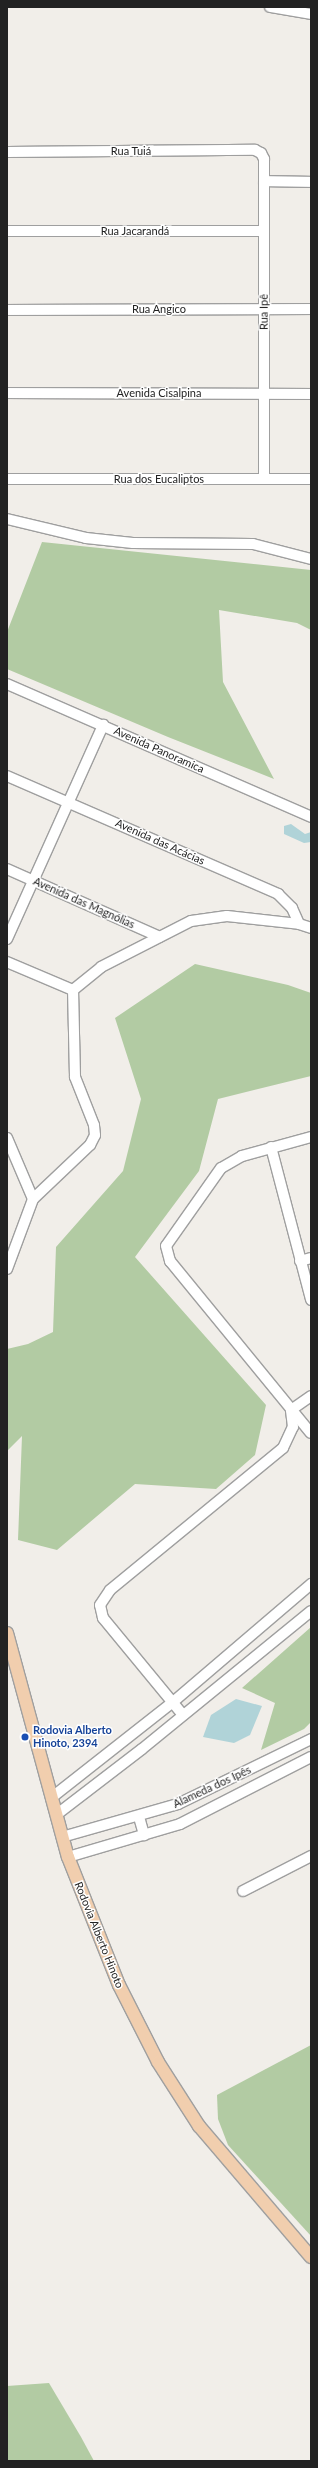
<!DOCTYPE html>
<html>
<head>
<meta charset="utf-8">
<style>
  body { margin:0 }
  #map { position:relative; width:318px; height:2468px; overflow:hidden; background:#f1eee9; font-family:Lato,sans-serif }
  div>[style] { position:absolute }
  .forest>* { inset:0; background:#b2cba3 }
  .water>* { inset:0; background:#b0d3d8 }
  .roads { filter:drop-shadow(1px 0 #9f9f9f) drop-shadow(-1px 0 #9f9f9f) drop-shadow(0 1px #9f9f9f) drop-shadow(0 -1px #9f9f9f) }
  .minor>* { height:10px; margin:-5px; padding:0 5px; transform-origin:5px; border-radius:5px; background:#fff }
  .major>* { height:12px; margin:-6px; padding:0 6px; transform-origin:6px; border-radius:6px; background:#f1ceae }
  .dots>* { width:11px; height:11px; translate:-50% -50%; box-sizing:border-box; border:2px solid #fff; border-radius:50% }
  span { translate:-50% -50%; white-space:nowrap; text-align:center; line-height:1.15; -webkit-text-stroke:3px #fff; paint-order:stroke }
  .street-label { font-size:11px; color:#222 }
  .transit-label { font-size:11px; color:#164399; font-weight:700 }
  .left { translate:0 -50%; text-align:left }
  .frame { position:absolute; inset:0; border:8px solid #222; pointer-events:none }
</style>
</head>
<body>
<div id="map">
  <div class="forest">
    <i style="clip-path:polygon(42px 542px,311px 570px,311px 630px,297px 623px,219px 610px,223px 682px,274px 779px,168px 737px,7px 669px,7px 632px)"></i>
    <i style="clip-path:polygon(195px 964px,288px 985px,311px 993px,311px 1076px,218px 1099px,199px 1171px,135px 1257px,266px 1405px,255px 1455px,216px 1489px,135px 1484px,57px 1550px,18px 1540px,22px 1436px,7px 1451px,7px 1349px,28px 1344px,53px 1332px,56px 1247px,123px 1171px,141px 1099px,115px 1018px)"></i>
    <i style="clip-path:polygon(311px 1627px,311px 1722px,304px 1729px,261px 1750px,275px 1703px,242px 1688px)"></i>
    <i style="clip-path:polygon(311px 2045px,311px 2236px,228px 2145px,218px 2119px,217px 2095px)"></i>
    <i style="clip-path:polygon(49px 2383px,81px 2437px,94px 2461px,7px 2461px,7px 2386px)"></i>
  </div>
  <div class="water">
    <i style="clip-path:polygon(291px 824px,305px 834px,311px 832px,311px 842px,304px 843px,284px 834px,284px 826px)"></i>
    <i style="clip-path:polygon(236px 1699px,262px 1706px,250px 1735px,234px 1743px,203px 1737px,211px 1715px)"></i>
  </div>
  <div class="roads">
    <div class="minor">
      <i style="left:270px;top:7px;width:42px;rotate:9.7deg"></i>
      <i style="left:7px;top:152px;width:248px;rotate:-0.5deg"></i>
      <i style="left:255px;top:150px;width:7px;rotate:27deg"></i>
      <i style="left:261px;top:153px;width:7px;rotate:63deg"></i>
      <i style="left:264px;top:159px;width:320px;rotate:90deg"></i>
      <i style="left:264px;top:181px;width:47px;rotate:1.2deg"></i>
      <i style="left:7px;top:231px;width:256px"></i>
      <i style="left:7px;top:310px;width:304px;rotate:-0.2deg"></i>
      <i style="left:7px;top:393px;width:304px;rotate:0.2deg"></i>
      <i style="left:7px;top:479px;width:304px"></i>
      <i style="left:7px;top:519px;width:81px;rotate:13.5deg"></i>
      <i style="left:86px;top:538px;width:47px;rotate:6.1deg"></i>
      <i style="left:133px;top:543px;width:120px;rotate:0.5deg"></i>
      <i style="left:253px;top:544px;width:60px;rotate:14.5deg"></i>
      <i style="left:7px;top:684px;width:332px;rotate:23.6deg"></i>
      <i style="left:7px;top:776px;width:296px;rotate:23.5deg"></i>
      <i style="left:278px;top:894px;width:20px;rotate:45deg"></i>
      <i style="left:292px;top:908px;width:17px;rotate:66deg"></i>
      <i style="left:7px;top:869px;width:167px;rotate:24deg"></i>
      <i style="left:7px;top:939px;width:235px;rotate:-65.8deg"></i>
      <i style="left:7px;top:962px;width:72px;rotate:23deg"></i>
      <i style="left:311px;top:1137px;width:72px;rotate:164.6deg"></i>
      <i style="left:242px;top:1156px;width:24px;rotate:150deg"></i>
      <i style="left:221px;top:1168px;width:95px;rotate:125.2deg"></i>
      <i style="left:166px;top:1246px;width:16px;rotate:75deg"></i>
      <i style="left:170px;top:1261px;width:222px;rotate:50.7deg"></i>
      <i style="left:7px;top:1138px;width:66px;rotate:66.9deg"></i>
      <i style="left:271px;top:1147px;width:158px;rotate:75.3deg"></i>
      <i style="left:300px;top:1261px;width:11px;rotate:-15deg"></i>
      <i style="left:7px;top:1269px;width:75px;rotate:-69.6deg"></i>
      <i style="left:33px;top:1199px;width:79px;rotate:-43.5deg"></i>
      <i style="left:90px;top:1145px;width:11px;rotate:-63deg"></i>
      <i style="left:95px;top:1135px;width:10px;rotate:-96deg"></i>
      <i style="left:94px;top:1125px;width:52px;rotate:-111.6deg"></i>
      <i style="left:75px;top:1077px;width:87px;rotate:-91.3deg"></i>
      <i style="left:73px;top:990px;width:36px;rotate:-39deg"></i>
      <i style="left:101px;top:967px;width:101px;rotate:-27.1deg"></i>
      <i style="left:191px;top:921px;width:36px;rotate:-8deg"></i>
      <i style="left:227px;top:916px;width:72px;rotate:6.3deg"></i>
      <i style="left:299px;top:924px;width:13px;rotate:18deg"></i>
      <i style="left:183px;top:1715px;width:126px;rotate:-129.5deg"></i>
      <i style="left:103px;top:1618px;width:13px;rotate:-103deg"></i>
      <i style="left:100px;top:1605px;width:18px;rotate:-56deg"></i>
      <i style="left:110px;top:1590px;width:224px;rotate:-39.4deg"></i>
      <i style="left:283px;top:1448px;width:23px;rotate:-65deg"></i>
      <i style="left:293px;top:1427px;width:17px;rotate:-97deg"></i>
      <i style="left:291px;top:1410px;width:24px;rotate:-35deg"></i>
      <i style="left:51px;top:1798px;width:155px;rotate:-38.2deg"></i>
      <i style="left:173px;top:1702px;width:182px;rotate:-40.5deg"></i>
      <i style="left:56px;top:1815px;width:108px;rotate:-37.5deg"></i>
      <i style="left:142px;top:1749px;width:218px;rotate:-39.2deg"></i>
      <i style="left:139px;top:1817px;width:19px;rotate:74deg"></i>
      <i style="left:62px;top:1837px;width:121px;rotate:-15.9deg"></i>
      <i style="left:178px;top:1804px;width:148px;rotate:-26deg"></i>
      <i style="left:68px;top:1857px;width:117px;rotate:-16.4deg"></i>
      <i style="left:180px;top:1824px;width:147px;rotate:-27.1deg"></i>
      <i style="left:243px;top:1891px;width:76px;rotate:-27.2deg"></i>
    </div>
    <div class="major">
      <i style="left:7px;top:1633px;width:232px;rotate:74.8deg"></i>
      <i style="left:68px;top:1857px;width:138px;rotate:68.3deg"></i>
      <i style="left:119px;top:1985px;width:86px;rotate:63.1deg"></i>
      <i style="left:158px;top:2062px;width:76px;rotate:57.4deg"></i>
      <i style="left:199px;top:2126px;width:172px;rotate:49.5deg"></i>
    </div>
  </div>
  <div class="dots">
    <i style="left:25px;top:1737px;background:#1a4fb4"></i>
  </div>
  <div class="street-label">
    <span style="left:131px;top:151px">Rua Tuiá</span>
    <span style="left:135px;top:231px">Rua Jacarandá</span>
    <span style="left:159px;top:309px">Rua Angico</span>
    <span style="left:264px;top:312px;rotate:-90deg">Rua Ipê</span>
    <span style="left:159px;top:393px">Avenida Cisalpina</span>
    <span style="left:159px;top:479px">Rua dos Eucaliptos</span>
    <span style="left:159px;top:750px;rotate:24deg">Avenida Panoramica</span>
    <span style="left:160px;top:842px;rotate:24deg">Avenida das Acácias</span>
    <span style="left:84px;top:903px;rotate:24deg">Avenida das Magnólias</span>
    <span style="left:212px;top:1787px;rotate:-25deg">Alameda dos Ipês</span>
    <span style="left:99px;top:1935px;rotate:68deg">Rodovia Alberto Hinoto</span>
  </div>
  <div class="transit-label">
    <span class="left" style="left:33px;top:1737px">Rodovia Alberto<br>Hinoto, 2394</span>
  </div>
  <div class="frame"></div>
</div>
</body>
</html>
